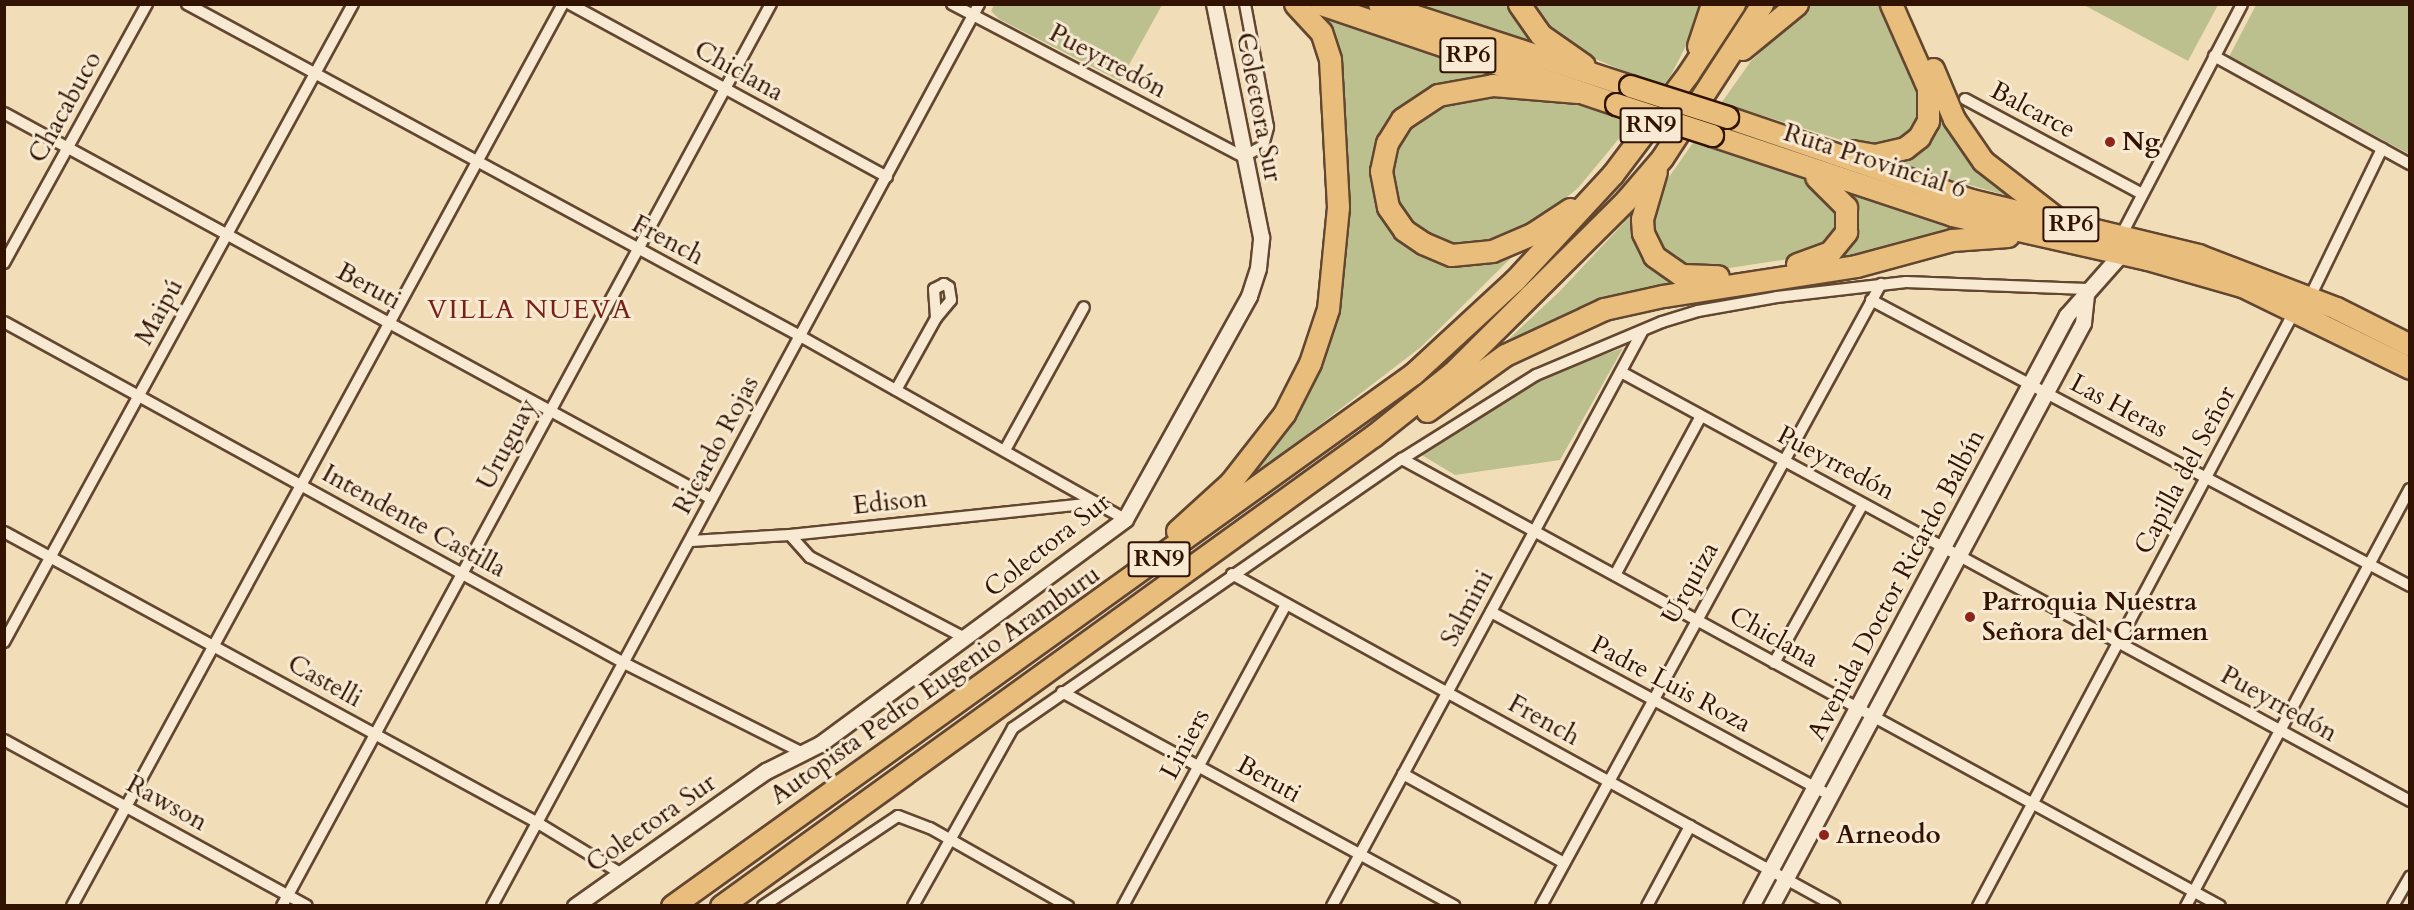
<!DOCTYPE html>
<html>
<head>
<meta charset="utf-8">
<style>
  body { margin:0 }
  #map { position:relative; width:2414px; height:910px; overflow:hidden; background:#f2ddb9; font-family:Cardo,serif }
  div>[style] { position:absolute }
  .green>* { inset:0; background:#bcc08e }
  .roads { filter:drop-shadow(2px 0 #624630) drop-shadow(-2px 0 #624630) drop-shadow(0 2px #624630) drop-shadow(0 -2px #624630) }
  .street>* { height:10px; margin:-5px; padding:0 5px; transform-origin:5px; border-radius:5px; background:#f7e9d2 }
  .secondary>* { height:15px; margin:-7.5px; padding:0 7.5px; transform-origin:7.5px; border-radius:7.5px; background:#f7e9d2 }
  .highway>* { height:21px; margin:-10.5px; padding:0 10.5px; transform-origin:10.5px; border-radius:10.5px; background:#e9be7c }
  .bridges { filter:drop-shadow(2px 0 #321302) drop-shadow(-2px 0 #321302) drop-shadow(0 2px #321302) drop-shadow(0 -2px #321302) }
  .highway-bridge>* { height:21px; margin:-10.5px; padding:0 10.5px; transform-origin:10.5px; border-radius:10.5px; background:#e9be7c }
  .dots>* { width:16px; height:16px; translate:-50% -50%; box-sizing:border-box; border:3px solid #f7e9d2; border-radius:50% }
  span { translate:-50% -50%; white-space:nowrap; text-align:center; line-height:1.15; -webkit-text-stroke:6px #f7e9d2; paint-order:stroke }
  .shield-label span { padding:2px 4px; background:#f7e9d2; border:2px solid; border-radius:4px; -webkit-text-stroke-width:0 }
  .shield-label { font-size:24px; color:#321302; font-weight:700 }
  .street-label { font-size:26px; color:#321302 }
  .poi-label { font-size:26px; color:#321302; font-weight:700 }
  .left { translate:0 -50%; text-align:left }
  .neighbourhood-label { font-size:27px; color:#7a1f14; letter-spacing:1.5px }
  .frame { position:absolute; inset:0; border:6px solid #321302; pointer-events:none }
</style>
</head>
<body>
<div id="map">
  <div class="green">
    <i style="clip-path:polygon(994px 5px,994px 4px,1162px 5px,1120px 81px,999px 19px,991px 11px)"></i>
    <i style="clip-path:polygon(1341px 5px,1359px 5px,1625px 92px,1636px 76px,1581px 53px,1551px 33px,1526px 5px,1707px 5px,1670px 77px,1578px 188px,1540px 219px,1504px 238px,1458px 247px,1414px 230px,1391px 195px,1390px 150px,1414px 114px,1466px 93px,1555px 98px,1609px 112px)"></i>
    <i style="clip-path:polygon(1415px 5px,1510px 5px,1533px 43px,1512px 36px)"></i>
    <i style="clip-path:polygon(1810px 5px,1885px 5px,1924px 91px,1918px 129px,1889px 146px,1854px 144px,1732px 106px,1708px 144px,1816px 182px,1840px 206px,1835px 238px,1802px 257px,1716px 270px,1692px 270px,1667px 259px,1651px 228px,1659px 191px,1751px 61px)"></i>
    <i style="clip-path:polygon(1899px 5px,1903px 5px,1938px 94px,2009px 196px,1880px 160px,1929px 137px)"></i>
    <i style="clip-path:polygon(2084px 5px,2218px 5px,2188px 61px)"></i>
    <i style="clip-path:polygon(2256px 5px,2409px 5px,2409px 154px,2229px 57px)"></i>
    <i style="clip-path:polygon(1320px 16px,1502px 77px,1453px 81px,1421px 92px,1398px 111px,1377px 148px,1410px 246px,1523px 246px,1421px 347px,1218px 503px,1249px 467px,1335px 293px)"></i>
    <i style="clip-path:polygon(1850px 191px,1972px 230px,1871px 257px,1700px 287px,1497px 350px,1559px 292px,1636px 210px,1637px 232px,1705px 283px,1840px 256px,1851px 239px,1855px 208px)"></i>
    <i style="clip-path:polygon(1623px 348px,1560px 460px,1455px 475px,1420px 454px,1463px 422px,1537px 378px)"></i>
    <i style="clip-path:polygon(2032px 395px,2035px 396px,1957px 539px,1956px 537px)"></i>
    <i style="clip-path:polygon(1946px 558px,1949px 560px,1871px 702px,1870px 698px)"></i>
  </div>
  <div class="roads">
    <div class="street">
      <i style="left:187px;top:4px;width:697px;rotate:28.44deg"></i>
      <i style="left:800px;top:336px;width:373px;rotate:29.4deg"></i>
      <i style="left:570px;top:4px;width:361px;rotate:28.6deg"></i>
      <i style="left:952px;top:4px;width:329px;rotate:27.7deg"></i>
      <i style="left:1243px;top:157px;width:23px;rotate:-29deg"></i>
      <i style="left:1263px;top:146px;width:20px;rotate:-75deg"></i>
      <i style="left:1268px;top:127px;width:125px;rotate:-100.6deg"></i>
      <i style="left:2214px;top:56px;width:224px;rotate:28.9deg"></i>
      <i style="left:1965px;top:99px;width:201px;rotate:28.2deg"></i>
      <i style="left:4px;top:113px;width:806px;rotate:28.6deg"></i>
      <i style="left:2122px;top:234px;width:259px;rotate:-62.4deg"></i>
      <i style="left:4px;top:263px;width:296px;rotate:-61.1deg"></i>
      <i style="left:2310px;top:297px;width:165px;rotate:-64.1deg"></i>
      <i style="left:1871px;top:300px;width:610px;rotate:27.95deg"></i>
      <i style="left:4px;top:322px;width:710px;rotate:28.8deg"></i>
      <i style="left:626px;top:664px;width:200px;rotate:26.7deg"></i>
      <i style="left:1621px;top:372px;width:898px;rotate:28.53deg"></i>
      <i style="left:896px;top:390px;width:82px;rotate:-60.9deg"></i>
      <i style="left:936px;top:318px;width:23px;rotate:-50deg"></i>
      <i style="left:951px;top:300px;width:13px;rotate:-99deg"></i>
      <i style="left:949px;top:287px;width:6px;rotate:-149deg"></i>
      <i style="left:944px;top:284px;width:11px;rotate:153deg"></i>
      <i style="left:934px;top:289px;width:29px;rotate:86deg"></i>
      <i style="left:1005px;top:450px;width:163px;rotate:-61.1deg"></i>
      <i style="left:1402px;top:459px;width:932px;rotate:28.65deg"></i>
      <i style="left:4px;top:532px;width:608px;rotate:28.59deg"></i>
      <i style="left:538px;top:823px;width:98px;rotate:31.3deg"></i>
      <i style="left:790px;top:535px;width:30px;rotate:48deg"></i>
      <i style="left:810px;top:557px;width:175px;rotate:27.6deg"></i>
      <i style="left:691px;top:541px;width:99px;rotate:-3.5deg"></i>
      <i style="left:790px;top:535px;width:305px;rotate:-6deg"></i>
      <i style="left:1232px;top:574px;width:688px;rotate:28.84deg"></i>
      <i style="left:1615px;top:575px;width:181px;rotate:-61.6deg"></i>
      <i style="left:1491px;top:612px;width:387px;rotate:28.4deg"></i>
      <i style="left:4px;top:642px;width:727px;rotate:-61.32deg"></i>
      <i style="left:1774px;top:663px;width:182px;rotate:-60.8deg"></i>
      <i style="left:1062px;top:692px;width:447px;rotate:28.6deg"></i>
      <i style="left:4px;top:740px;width:345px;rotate:28.7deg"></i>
      <i style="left:1403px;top:774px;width:184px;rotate:28.9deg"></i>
      <i style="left:72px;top:906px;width:1027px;rotate:-61.44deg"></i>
      <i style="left:282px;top:906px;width:1026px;rotate:-61.54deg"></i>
      <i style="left:492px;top:906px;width:1025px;rotate:-61.63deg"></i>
      <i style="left:763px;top:906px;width:162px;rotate:-33.7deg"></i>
      <i style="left:898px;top:816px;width:34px;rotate:21deg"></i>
      <i style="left:930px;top:828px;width:159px;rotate:29.5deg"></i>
      <i style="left:913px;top:906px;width:204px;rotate:-60.7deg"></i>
      <i style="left:1013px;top:728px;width:473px;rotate:-34.7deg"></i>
      <i style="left:1402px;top:459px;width:158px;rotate:-32.1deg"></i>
      <i style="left:1536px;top:375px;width:137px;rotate:-22.8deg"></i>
      <i style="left:1662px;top:322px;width:38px;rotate:-17deg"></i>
      <i style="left:1698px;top:311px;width:80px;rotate:-10deg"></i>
      <i style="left:1777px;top:297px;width:130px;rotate:-6.6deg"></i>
      <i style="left:1906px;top:282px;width:181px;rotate:2.2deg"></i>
      <i style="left:1123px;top:906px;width:343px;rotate:-61.6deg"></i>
      <i style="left:1332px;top:906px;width:652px;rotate:-61.63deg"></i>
      <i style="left:1541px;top:906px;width:709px;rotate:-61.34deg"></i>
      <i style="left:1647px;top:906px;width:91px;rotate:-61.7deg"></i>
      <i style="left:1978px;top:906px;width:675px;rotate:-61.99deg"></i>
      <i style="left:2186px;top:906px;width:473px;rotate:-61.8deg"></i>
      <i style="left:2393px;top:906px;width:34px;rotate:-60deg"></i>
    </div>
    <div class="secondary">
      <i style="left:575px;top:906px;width:234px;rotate:-35.3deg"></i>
      <i style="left:766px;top:771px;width:60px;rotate:-26.6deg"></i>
      <i style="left:820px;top:744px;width:379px;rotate:-36.4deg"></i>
      <i style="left:1125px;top:519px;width:255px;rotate:-60.9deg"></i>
      <i style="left:1249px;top:296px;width:29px;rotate:-72deg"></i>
      <i style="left:1258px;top:268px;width:31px;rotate:-84deg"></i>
      <i style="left:1261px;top:237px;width:238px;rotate:-101.4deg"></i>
      <i style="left:1751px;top:906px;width:670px;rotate:-61.87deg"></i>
      <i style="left:2067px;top:315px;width:81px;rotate:-48.5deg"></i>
      <i style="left:1771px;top:906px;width:661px;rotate:-61.85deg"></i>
      <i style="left:2083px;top:323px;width:31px;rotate:-84deg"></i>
    </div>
    <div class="highway">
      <i style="left:1321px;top:4px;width:311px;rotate:18.7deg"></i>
      <i style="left:1379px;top:4px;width:264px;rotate:18.1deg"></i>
      <i style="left:1519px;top:4px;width:38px;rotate:55deg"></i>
      <i style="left:1541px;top:35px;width:52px;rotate:34.9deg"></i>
      <i style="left:1698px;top:46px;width:44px;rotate:-71.6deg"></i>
      <i style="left:1742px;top:49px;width:71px;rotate:-39.3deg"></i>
      <i style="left:1933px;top:69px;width:54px;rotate:67.2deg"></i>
      <i style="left:1954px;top:119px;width:51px;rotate:55.4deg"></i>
      <i style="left:1983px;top:161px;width:91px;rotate:37.9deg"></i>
      <i style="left:1727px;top:117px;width:258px;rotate:18.8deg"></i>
      <i style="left:1971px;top:200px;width:234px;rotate:13.6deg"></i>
      <i style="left:2198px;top:255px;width:148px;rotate:21deg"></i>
      <i style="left:2336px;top:308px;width:83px;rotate:26.6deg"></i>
      <i style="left:1712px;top:135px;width:253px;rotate:18.4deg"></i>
      <i style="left:1952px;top:215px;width:200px;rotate:12.7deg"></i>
      <i style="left:2147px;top:259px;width:99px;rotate:15.9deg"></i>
      <i style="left:2242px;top:286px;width:187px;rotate:26deg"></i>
      <i style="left:1852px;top:151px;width:23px;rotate:10deg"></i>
      <i style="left:1875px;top:155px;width:31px;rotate:-13deg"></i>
      <i style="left:1905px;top:148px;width:18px;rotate:-38deg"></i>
      <i style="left:1919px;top:137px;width:18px;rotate:-61deg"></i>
      <i style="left:1928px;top:121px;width:33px;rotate:-90deg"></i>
      <i style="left:1928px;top:88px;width:92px;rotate:-113.8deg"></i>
      <i style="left:1656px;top:171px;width:50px;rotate:106.3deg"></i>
      <i style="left:1642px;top:219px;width:14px;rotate:86deg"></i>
      <i style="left:1643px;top:233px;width:25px;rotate:64deg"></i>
      <i style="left:1654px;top:256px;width:33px;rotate:35deg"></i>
      <i style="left:1681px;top:275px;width:37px;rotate:2deg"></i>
      <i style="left:1570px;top:209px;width:45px;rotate:146.7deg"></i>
      <i style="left:1532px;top:234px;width:43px;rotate:157deg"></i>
      <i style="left:1492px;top:251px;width:41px;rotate:174.4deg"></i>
      <i style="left:1451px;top:255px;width:30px;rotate:-157deg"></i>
      <i style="left:1423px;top:243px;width:23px;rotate:-146deg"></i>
      <i style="left:1404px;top:230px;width:28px;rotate:-125deg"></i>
      <i style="left:1388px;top:207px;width:37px;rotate:-101deg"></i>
      <i style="left:1381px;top:171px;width:29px;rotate:-78deg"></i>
      <i style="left:1387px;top:143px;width:28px;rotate:-58deg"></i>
      <i style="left:1402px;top:119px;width:43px;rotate:-33.7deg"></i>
      <i style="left:1438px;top:95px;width:56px;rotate:-10.3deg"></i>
      <i style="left:1493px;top:85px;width:85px;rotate:4.7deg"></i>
      <i style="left:1797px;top:264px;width:35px;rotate:-20deg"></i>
      <i style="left:1830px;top:252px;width:26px;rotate:-51deg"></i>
      <i style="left:1846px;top:232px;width:25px;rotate:-90deg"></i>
      <i style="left:1846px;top:207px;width:42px;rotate:-135deg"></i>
      <i style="left:1427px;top:411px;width:96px;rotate:-35.7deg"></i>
      <i style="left:1505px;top:355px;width:109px;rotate:-24.9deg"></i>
      <i style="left:1604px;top:309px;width:60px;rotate:-12.4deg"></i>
      <i style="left:1663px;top:296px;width:195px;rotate:-8.8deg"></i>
      <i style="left:1856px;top:266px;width:99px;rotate:-15.2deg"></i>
      <i style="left:1952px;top:240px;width:56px;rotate:-4.1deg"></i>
      <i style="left:1177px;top:531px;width:72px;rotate:-42.2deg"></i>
      <i style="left:1230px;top:483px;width:88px;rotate:-52deg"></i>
      <i style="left:1284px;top:414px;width:57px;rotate:-63deg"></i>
      <i style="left:1310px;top:363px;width:57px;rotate:-71.6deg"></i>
      <i style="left:1328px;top:309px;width:102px;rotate:-84.4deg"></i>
      <i style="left:1338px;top:207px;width:148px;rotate:-93.1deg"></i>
      <i style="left:1330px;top:59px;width:28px;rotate:-108deg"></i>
      <i style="left:1321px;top:32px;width:38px;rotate:-133deg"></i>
      <i style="left:672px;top:906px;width:912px;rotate:-35.68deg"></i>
      <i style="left:1413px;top:374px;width:139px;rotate:-42.7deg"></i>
      <i style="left:1515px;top:280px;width:143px;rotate:-47.3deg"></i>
      <i style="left:1612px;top:175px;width:126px;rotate:-53deg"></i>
      <i style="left:1688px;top:74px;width:84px;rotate:-56.7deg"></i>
      <i style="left:721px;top:906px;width:804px;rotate:-35.79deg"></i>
      <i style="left:1373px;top:436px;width:101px;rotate:-38.6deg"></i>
      <i style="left:1452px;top:373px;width:245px;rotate:-44.8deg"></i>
      <i style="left:1626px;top:200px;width:55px;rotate:-49.4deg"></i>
      <i style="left:1662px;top:158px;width:184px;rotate:-57deg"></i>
    </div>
  </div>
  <div class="bridges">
    <div class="highway-bridge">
      <i style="left:1630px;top:86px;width:102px;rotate:17.7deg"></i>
      <i style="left:1616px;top:104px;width:101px;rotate:17.9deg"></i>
    </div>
  </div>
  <div class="dots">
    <i style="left:2110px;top:142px;background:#8f2418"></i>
    <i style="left:1970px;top:617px;background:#8f2418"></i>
    <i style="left:1824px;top:835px;background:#8f2418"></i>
  </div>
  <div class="shield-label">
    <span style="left:1468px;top:55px">RP6</span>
    <span style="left:1651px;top:125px">RN9</span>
    <span style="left:2071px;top:224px">RP6</span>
    <span style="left:1159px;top:559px">RN9</span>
  </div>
  <div class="street-label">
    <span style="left:1108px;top:61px;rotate:28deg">Pueyrredón</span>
    <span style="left:739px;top:71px;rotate:29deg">Chiclana</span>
    <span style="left:65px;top:107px;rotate:-61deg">Chacabuco</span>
    <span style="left:1259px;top:107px;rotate:79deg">Colectora Sur</span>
    <span style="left:2033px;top:110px;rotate:28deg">Balcarce</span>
    <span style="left:1875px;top:161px;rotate:18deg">Ruta Provincial 6</span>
    <span style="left:668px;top:240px;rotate:28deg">French</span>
    <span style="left:369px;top:286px;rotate:29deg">Beruti</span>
    <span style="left:159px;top:312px;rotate:-61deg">Maipú</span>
    <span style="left:2119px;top:406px;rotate:28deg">Las Heras</span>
    <span style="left:507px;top:444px;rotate:-62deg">Uruguay</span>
    <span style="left:716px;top:445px;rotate:-62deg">Ricardo Rojas</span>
    <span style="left:1836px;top:463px;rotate:28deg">Pueyrredón</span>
    <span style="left:2185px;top:470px;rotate:-62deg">Capilla del Señor</span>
    <span style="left:890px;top:502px;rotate:-6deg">Edison</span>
    <span style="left:414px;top:521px;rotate:29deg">Intendente Castilla</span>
    <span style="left:1047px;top:545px;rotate:-38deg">Colectora Sur</span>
    <span style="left:1690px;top:583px;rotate:-61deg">Urquiza</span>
    <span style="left:1896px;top:585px;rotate:-62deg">Avenida Doctor Ricardo Balbín</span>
    <span style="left:1467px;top:608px;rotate:-62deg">Salmini</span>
    <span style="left:1774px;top:637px;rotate:29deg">Chiclana</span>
    <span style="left:325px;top:681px;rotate:29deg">Castelli</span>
    <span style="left:1671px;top:684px;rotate:28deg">Padre Luis Roza</span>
    <span style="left:935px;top:685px;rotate:-35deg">Autopista Pedro Eugenio Aramburu</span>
    <span style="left:2279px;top:704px;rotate:29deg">Pueyrredón</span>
    <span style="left:1544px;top:720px;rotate:29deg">French</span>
    <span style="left:1185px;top:744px;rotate:-62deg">Liniers</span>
    <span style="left:1269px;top:779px;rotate:29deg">Beruti</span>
    <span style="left:167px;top:803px;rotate:29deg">Rawson</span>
    <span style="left:651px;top:823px;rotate:-35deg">Colectora Sur</span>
  </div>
  <div class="poi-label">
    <span class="left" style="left:2122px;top:142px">Ng</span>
    <span class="left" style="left:1982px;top:617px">Parroquia Nuestra<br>Señora del Carmen</span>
    <span class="left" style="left:1836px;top:835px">Arneodo</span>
  </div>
  <div class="neighbourhood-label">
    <span style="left:530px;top:310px">VILLA NUEVA</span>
  </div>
  <div class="frame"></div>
</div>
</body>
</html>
